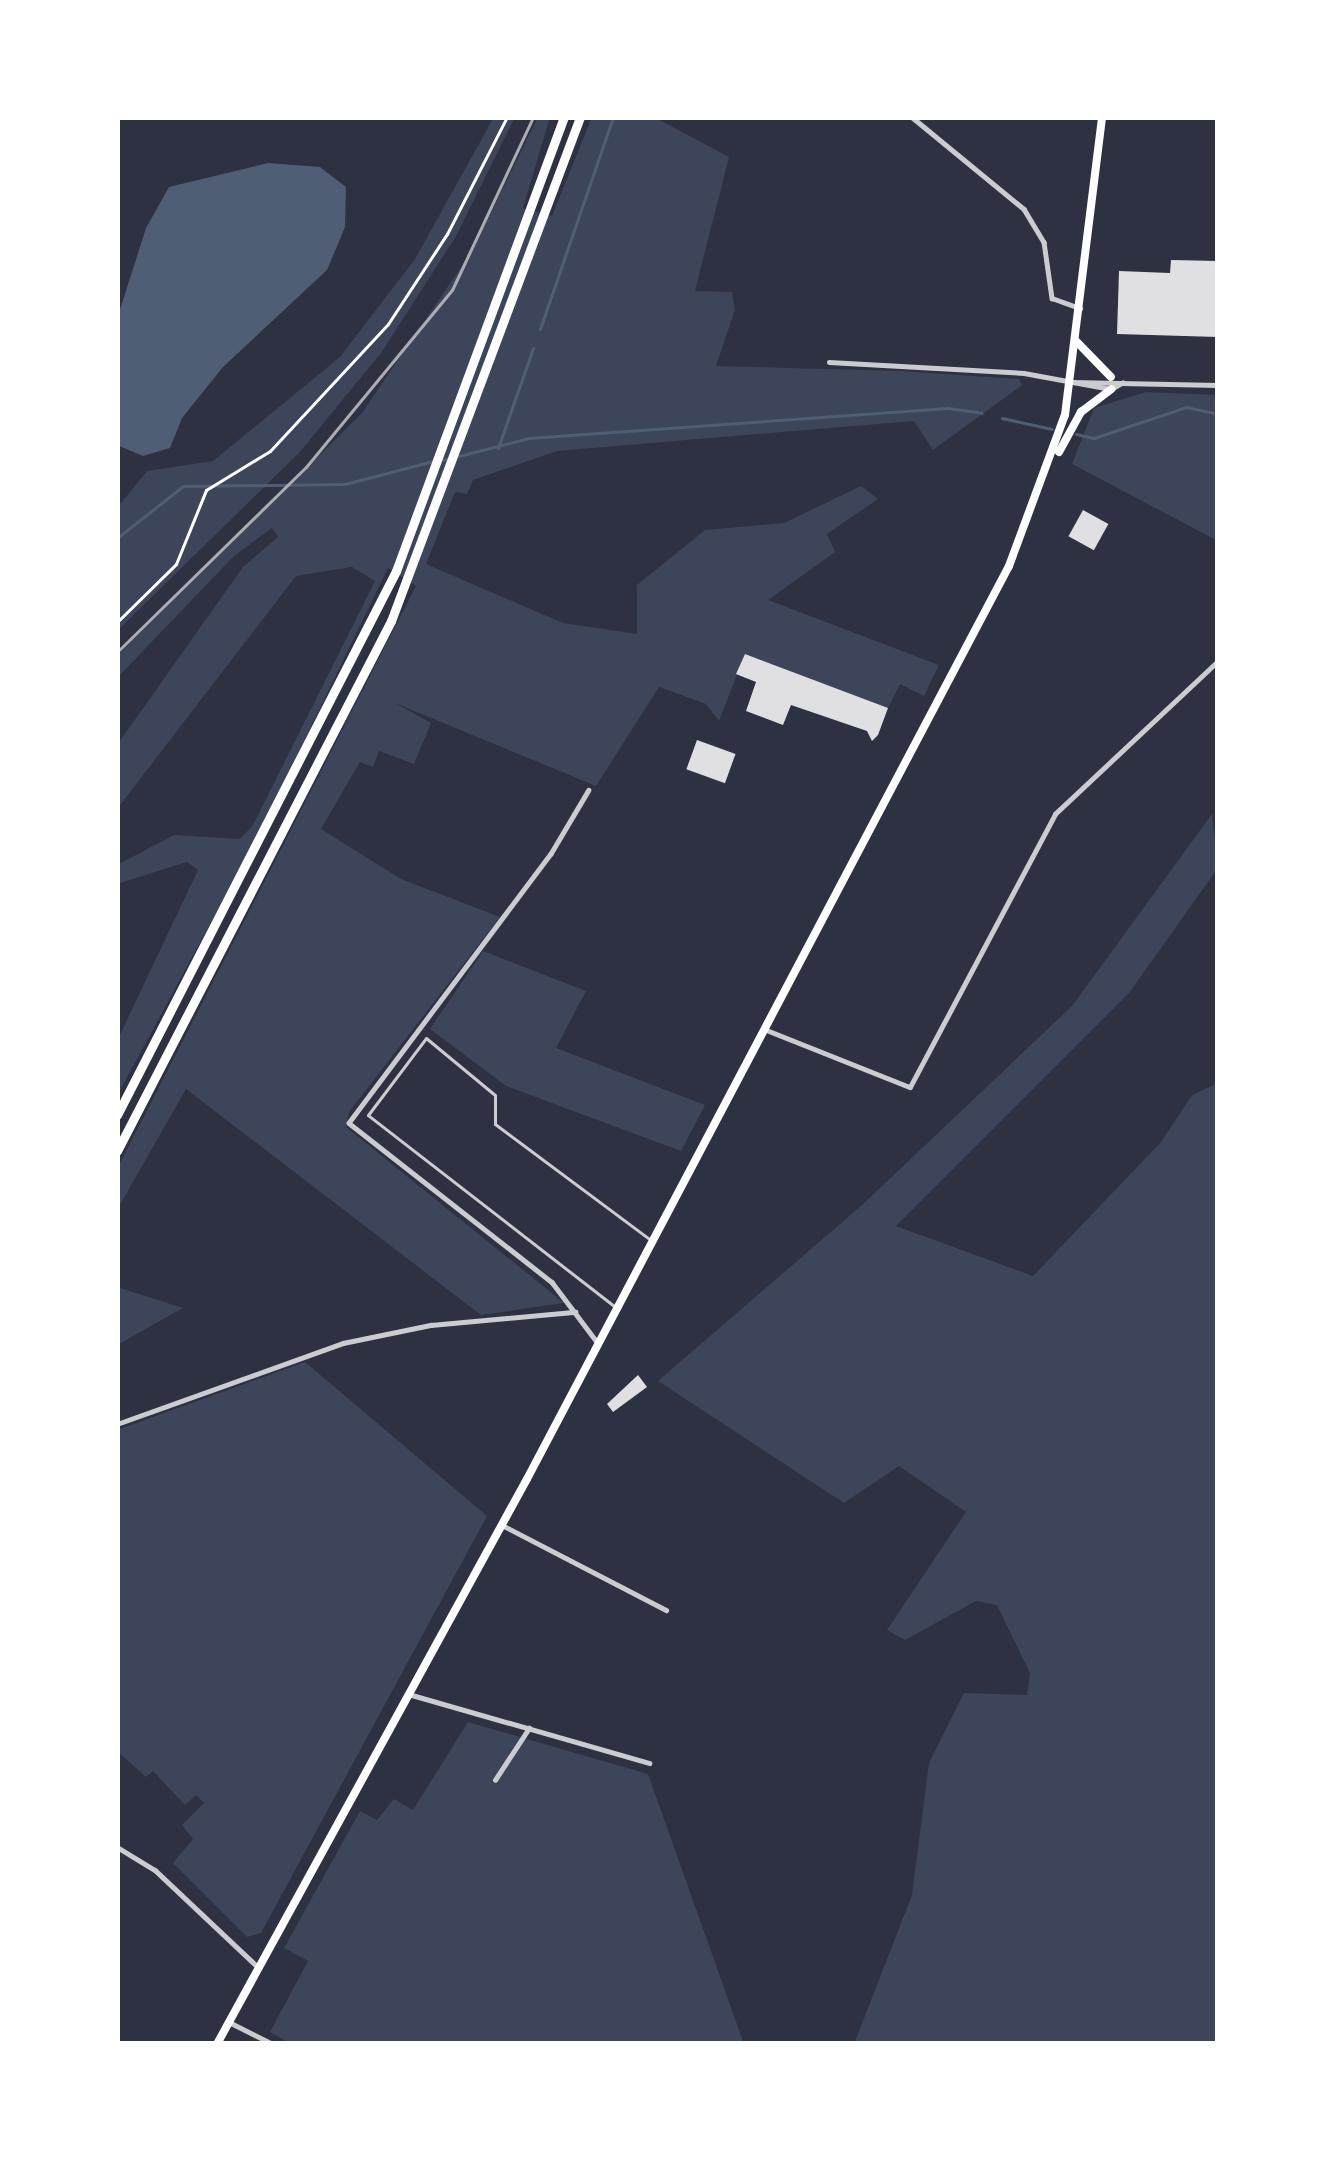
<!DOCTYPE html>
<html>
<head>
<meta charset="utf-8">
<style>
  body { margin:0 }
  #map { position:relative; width:1335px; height:2161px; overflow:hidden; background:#2d3142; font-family:"Open Sans",sans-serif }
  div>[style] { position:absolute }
  .green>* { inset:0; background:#3c4559 }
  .water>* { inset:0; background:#4f5d75 }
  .stream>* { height:3px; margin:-1.5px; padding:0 1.5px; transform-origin:1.5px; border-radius:1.5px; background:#4f5d75 }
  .building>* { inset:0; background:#e0e0e3; transform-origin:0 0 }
  .path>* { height:3px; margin:-1.5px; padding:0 1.5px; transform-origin:1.5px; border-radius:1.5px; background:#fff }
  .service>* { height:3px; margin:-1.5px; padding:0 1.5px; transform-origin:1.5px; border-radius:1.5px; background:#caccd0 }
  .minor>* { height:4.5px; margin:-2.25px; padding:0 2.25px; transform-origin:2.25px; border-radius:2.25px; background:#caccd0 }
  .secondary>* { height:8px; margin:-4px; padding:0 4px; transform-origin:4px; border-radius:4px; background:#fff }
  .trunk>* { height:9px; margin:-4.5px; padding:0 4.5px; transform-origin:4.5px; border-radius:4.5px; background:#fff }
  .rail>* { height:3px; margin:-1.5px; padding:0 1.5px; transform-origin:1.5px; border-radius:1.5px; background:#abadb3 }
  span { translate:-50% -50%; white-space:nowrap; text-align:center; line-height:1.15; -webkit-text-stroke:12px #fff; paint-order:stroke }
  .frame { position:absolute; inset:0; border:120px solid #fff; pointer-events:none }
</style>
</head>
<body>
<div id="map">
  <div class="green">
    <i style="clip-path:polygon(494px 117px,515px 117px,455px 238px,381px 353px,299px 453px,117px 631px,117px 508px,147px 471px,213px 461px,340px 357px,415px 259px)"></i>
    <i style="clip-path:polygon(538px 117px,550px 117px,523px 208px,552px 216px,592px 117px,654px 117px,729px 157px,695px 291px,732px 292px,735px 310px,716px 366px,900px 371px,1019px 379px,1022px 385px,933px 450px,914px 421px,557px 451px,473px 480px,467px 494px,455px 492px,426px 564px,563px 623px,637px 634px,637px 585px,705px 530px,784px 523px,861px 486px,878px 499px,827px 534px,835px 552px,768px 600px,939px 665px,924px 696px,900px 684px,888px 708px,745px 654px,719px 721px,706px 704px,659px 687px,596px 786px,395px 703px,431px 723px,414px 764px,379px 751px,373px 767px,360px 762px,321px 829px,401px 879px,500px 917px,349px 1112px,346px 1127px,564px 1303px,481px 1315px,186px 1089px,117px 1210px,117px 1169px,416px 586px,388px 568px,261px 830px,117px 1096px,117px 1041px,198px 870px,187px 862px,117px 884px,117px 865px,174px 835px,240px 839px,253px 825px,375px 581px,352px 567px,296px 576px,117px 809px,117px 745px,243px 567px,278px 537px,272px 528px,234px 556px,117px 678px,117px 656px,362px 413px,472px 251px)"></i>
    <i style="clip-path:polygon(1146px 392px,1218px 395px,1218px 541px,1072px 464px,1094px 408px)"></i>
    <i style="clip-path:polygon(1212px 814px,1218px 868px,1129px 993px,896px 1226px,1033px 1276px,1161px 1142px,1192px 1095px,1218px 1083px,1218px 2044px,854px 2044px,912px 1895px,929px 1763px,964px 1693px,1027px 1695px,1030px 1673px,997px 1605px,976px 1601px,905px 1640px,887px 1630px,966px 1512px,899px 1466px,844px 1503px,658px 1381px,862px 1205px,1072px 1006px)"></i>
    <i style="clip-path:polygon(483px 951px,586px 991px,556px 1048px,705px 1105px,681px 1151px,506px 1086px,430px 1029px)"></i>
    <i style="clip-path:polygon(117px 1287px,183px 1308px,117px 1345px)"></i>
    <i style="clip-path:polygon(305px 1362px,487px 1516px,261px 1933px,247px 1937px,173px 1863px,193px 1839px,182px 1825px,204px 1803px,196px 1795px,185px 1805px,153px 1771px,146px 1777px,117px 1751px,117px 1430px)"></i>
    <i style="clip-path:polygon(468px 1722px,648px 1774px,744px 2044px,291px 2044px,270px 2032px,308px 1961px,284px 1948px,360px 1811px,377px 1820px,394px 1799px,413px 1810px)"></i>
  </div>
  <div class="water">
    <i style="clip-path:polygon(268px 163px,320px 167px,346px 187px,345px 227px,327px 270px,223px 367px,182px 418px,170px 448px,143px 456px,117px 445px,117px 319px,146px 228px,169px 187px)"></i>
  </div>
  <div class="stream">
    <i style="left:540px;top:329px;width:224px;rotate:-71deg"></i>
    <i style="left:1002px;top:418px;width:51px;rotate:12.4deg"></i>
    <i style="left:1076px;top:434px;width:18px;rotate:13deg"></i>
    <i style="left:1094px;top:438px;width:97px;rotate:-18.6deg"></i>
    <i style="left:1186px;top:407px;width:33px;rotate:12deg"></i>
    <i style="left:498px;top:448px;width:106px;rotate:-70.7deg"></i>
    <i style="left:443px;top:460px;width:89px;rotate:-14.3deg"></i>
    <i style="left:529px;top:438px;width:420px;rotate:-4.1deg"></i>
    <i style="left:948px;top:408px;width:34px;rotate:8deg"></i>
    <i style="left:117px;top:538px;width:84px;rotate:-38.2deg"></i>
    <i style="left:183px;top:486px;width:162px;rotate:-0.7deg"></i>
    <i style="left:345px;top:484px;width:91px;rotate:-14.6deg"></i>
  </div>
  <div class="building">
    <i style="clip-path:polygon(1171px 260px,1218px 261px,1218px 337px,1117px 334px,1119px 271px,1170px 273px)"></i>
    <i style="left:1083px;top:510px;width:29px;height:30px;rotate:29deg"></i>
    <i style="clip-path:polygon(745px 654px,888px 708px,878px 735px,872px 741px,867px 731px,791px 705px,783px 725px,746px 711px,756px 682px,736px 674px)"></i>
    <i style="left:697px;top:740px;width:41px;height:31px;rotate:20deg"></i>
    <i style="clip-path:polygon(638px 1375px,647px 1387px,613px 1412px,607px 1404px)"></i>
  </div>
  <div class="path">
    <i style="left:117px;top:622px;width:83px;rotate:-44.5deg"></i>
    <i style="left:176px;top:564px;width:80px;rotate:-67.9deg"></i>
    <i style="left:206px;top:490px;width:75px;rotate:-31.4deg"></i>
    <i style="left:270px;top:451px;width:173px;rotate:-47.1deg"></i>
    <i style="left:388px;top:324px;width:108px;rotate:-56.8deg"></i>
    <i style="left:447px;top:234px;width:131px;rotate:-62.9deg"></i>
  </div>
  <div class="service">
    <i style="left:614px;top:1306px;width:311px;rotate:-142.2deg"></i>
    <i style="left:368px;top:1115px;width:96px;rotate:-53deg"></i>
    <i style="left:426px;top:1038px;width:89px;rotate:39.6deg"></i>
    <i style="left:495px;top:1095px;width:29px;rotate:90deg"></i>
    <i style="left:495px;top:1124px;width:191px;rotate:36.7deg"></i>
  </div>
  <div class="minor">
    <i style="left:912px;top:117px;width:145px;rotate:39.4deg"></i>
    <i style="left:1024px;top:209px;width:39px;rotate:59deg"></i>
    <i style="left:1044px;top:242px;width:57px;rotate:81.9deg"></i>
    <i style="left:1052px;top:298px;width:30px;rotate:20deg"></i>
    <i style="left:829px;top:362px;width:195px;rotate:3.2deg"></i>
    <i style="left:1024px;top:373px;width:88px;rotate:10.4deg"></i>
    <i style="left:1111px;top:389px;width:13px;rotate:-29deg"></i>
    <i style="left:1071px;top:382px;width:147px;rotate:1.2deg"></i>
    <i style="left:589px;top:790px;width:74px;rotate:120.7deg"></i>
    <i style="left:551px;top:854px;width:336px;rotate:126.9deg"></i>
    <i style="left:349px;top:1123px;width:258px;rotate:38.1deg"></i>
    <i style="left:552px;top:1282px;width:75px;rotate:53.1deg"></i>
    <i style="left:764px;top:1029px;width:157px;rotate:21.7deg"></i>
    <i style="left:910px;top:1087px;width:309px;rotate:-62deg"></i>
    <i style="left:1055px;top:814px;width:224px;rotate:-43.2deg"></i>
    <i style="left:117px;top:1424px;width:240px;rotate:-19.7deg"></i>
    <i style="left:343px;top:1343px;width:90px;rotate:-11.6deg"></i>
    <i style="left:431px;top:1325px;width:145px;rotate:-5.2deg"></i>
    <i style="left:502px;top:1525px;width:185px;rotate:27.4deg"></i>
    <i style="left:412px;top:1695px;width:247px;rotate:16deg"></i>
    <i style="left:495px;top:1780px;width:62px;rotate:-56.8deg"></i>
    <i style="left:117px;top:1847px;width:44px;rotate:31.2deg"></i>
    <i style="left:155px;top:1870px;width:141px;rotate:43.3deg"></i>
    <i style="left:229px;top:2022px;width:49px;rotate:26.6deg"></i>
  </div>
  <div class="secondary">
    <i style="left:1076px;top:341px;width:50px;rotate:45.8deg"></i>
    <i style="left:1059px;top:452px;width:46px;rotate:-61.2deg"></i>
    <i style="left:1081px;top:412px;width:38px;rotate:-37deg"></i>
    <i style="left:217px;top:2044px;width:644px;rotate:-61.25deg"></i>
    <i style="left:527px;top:1479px;width:1032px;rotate:-62.17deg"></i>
    <i style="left:1009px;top:566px;width:161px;rotate:-69.7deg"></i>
    <i style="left:1065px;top:415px;width:300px;rotate:-82.9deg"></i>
  </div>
  <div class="trunk">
    <i style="left:117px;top:1115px;width:611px;rotate:-62.85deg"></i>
    <i style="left:396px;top:571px;width:484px;rotate:-69.7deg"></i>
    <i style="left:117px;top:1151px;width:597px;rotate:-62.66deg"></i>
    <i style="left:391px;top:621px;width:538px;rotate:-69.44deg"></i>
  </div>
  <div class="rail">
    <i style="left:117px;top:652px;width:264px;rotate:-44.4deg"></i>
    <i style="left:306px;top:467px;width:229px;rotate:-50.5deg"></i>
    <i style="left:452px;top:290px;width:191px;rotate:-64.9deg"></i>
  </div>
  <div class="frame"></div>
</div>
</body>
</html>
